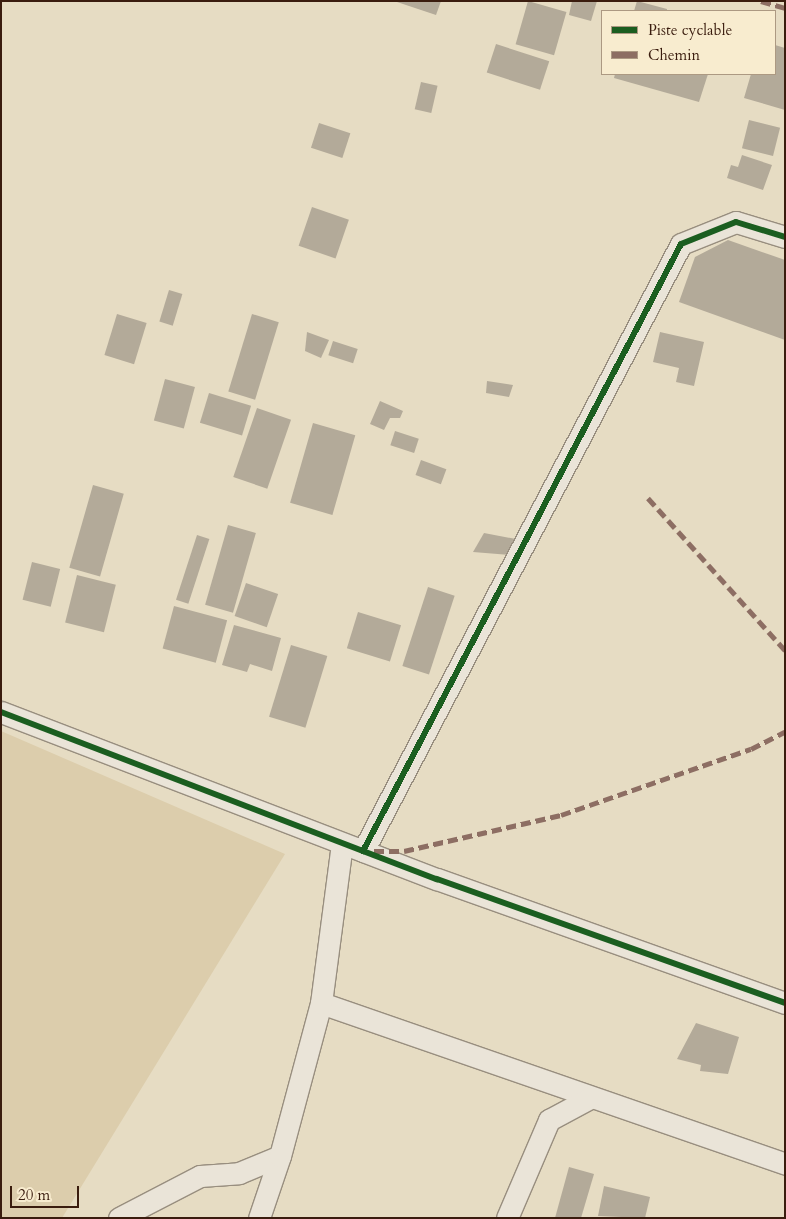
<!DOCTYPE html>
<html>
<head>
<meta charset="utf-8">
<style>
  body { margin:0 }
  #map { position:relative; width:786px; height:1219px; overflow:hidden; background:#e6dcc3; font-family:Cardo,serif }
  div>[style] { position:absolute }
  .green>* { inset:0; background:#dccdac }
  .building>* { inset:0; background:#b3aa99; transform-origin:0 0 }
  .roads { filter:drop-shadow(1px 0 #988e7f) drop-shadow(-1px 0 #988e7f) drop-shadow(0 1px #988e7f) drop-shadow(0 -1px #988e7f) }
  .street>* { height:21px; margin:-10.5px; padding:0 10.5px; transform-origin:10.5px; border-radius:10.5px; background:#eae4d8 }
  .quiet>* { height:5px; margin-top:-2.5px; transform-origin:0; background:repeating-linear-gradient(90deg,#8d6e63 0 10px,transparent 0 15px) }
  .cycleway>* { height:6px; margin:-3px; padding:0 3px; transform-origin:3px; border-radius:3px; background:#1b5e20 }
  span { translate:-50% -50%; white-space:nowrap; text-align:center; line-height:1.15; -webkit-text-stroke:5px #f8eccf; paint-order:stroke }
  .frame { position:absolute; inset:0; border:2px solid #3a1c0e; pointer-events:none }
  .legend { position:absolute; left:601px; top:10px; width:175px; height:65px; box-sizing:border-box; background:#f8eccf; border:1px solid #ac9982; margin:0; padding:6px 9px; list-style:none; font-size:15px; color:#3a1c0e }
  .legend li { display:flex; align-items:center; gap:10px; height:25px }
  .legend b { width:25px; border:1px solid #ac9982 }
  .scale { position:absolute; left:10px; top:1186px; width:69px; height:22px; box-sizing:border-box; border:2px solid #3a1c0e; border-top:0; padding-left:6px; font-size:15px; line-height:18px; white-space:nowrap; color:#3a1c0e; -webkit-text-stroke:4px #f8eccf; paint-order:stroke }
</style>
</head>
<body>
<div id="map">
  <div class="green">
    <i style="clip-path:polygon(1px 731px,285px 854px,62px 1218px,1px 1218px)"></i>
  </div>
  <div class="building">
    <i style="clip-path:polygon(394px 1px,441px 1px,436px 15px)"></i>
    <i style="left:528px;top:1px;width:40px;height:45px;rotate:16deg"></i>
    <i style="clip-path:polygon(572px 1px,597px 1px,591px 21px,569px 15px)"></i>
    <i style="clip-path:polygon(637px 1px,667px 9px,667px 11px,634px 11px)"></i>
    <i style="left:496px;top:44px;width:56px;height:30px;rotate:18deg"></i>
    <i style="clip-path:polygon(775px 45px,785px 48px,785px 110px,744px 98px,751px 74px,775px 74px)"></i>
    <i style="clip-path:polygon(615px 74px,708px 74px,699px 102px,614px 78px)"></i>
    <i style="left:421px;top:82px;width:17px;height:28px;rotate:13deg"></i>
    <i style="left:749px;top:120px;width:32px;height:29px;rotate:14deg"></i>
    <i style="left:319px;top:123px;width:33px;height:26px;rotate:18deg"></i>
    <i style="clip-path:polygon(742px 155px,772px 165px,763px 190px,727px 178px,731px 165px,738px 167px)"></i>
    <i style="left:312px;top:207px;width:39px;height:41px;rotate:19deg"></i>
    <i style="clip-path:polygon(728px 240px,785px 260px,785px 340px,679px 302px,695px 257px)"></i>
    <i style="left:169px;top:290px;width:14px;height:33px;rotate:17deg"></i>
    <i style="left:117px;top:314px;width:31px;height:43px;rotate:17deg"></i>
    <i style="left:252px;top:314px;width:28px;height:81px;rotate:17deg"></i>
    <i style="clip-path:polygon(307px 332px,329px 340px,321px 358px,305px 351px)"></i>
    <i style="clip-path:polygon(660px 332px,704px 342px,694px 386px,676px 382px,679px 368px,653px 362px)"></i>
    <i style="left:333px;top:341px;width:26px;height:15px;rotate:18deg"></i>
    <i style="left:165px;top:379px;width:31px;height:43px;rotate:15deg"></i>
    <i style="clip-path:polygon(487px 381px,513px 385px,509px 397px,486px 393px)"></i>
    <i style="left:209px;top:393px;width:44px;height:31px;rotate:17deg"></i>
    <i style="clip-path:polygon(380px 401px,403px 411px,400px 418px,390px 418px,384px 430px,370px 424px)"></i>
    <i style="left:257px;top:408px;width:36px;height:73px;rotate:19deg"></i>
    <i style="left:313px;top:423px;width:44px;height:83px;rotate:16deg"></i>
    <i style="left:395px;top:431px;width:25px;height:15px;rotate:18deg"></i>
    <i style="left:421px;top:460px;width:27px;height:16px;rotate:20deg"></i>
    <i style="left:93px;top:485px;width:32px;height:86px;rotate:16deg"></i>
    <i style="left:228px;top:525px;width:29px;height:83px;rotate:16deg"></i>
    <i style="clip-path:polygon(484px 533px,516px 539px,510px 555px,473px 552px)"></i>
    <i style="left:197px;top:535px;width:13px;height:68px;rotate:18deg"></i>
    <i style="left:32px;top:562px;width:29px;height:39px;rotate:14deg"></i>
    <i style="left:77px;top:575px;width:40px;height:49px;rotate:14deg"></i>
    <i style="left:246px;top:583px;width:34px;height:35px;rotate:19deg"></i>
    <i style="left:428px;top:587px;width:28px;height:83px;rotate:18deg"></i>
    <i style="left:174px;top:606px;width:55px;height:44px;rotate:15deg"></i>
    <i style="left:358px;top:612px;width:45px;height:38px;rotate:17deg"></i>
    <i style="clip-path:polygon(234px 625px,281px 638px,272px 671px,250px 664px,247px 672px,222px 665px)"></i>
    <i style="left:291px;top:645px;width:38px;height:75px;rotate:17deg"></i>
    <i style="clip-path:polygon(696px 1023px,739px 1037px,728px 1074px,700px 1071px,701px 1065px,677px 1059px)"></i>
    <i style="clip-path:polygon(569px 1167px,594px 1174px,581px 1218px,555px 1218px)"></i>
    <i style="clip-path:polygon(604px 1186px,650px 1197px,645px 1218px,598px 1216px)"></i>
  </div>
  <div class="roads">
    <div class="street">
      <i style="left:1px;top:712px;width:467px;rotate:21deg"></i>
      <i style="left:437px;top:879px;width:369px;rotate:19.6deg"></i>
      <i style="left:363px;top:851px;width:685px;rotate:-62.35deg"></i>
      <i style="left:681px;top:244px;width:59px;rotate:-21.8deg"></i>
      <i style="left:736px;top:222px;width:51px;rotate:17deg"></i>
      <i style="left:321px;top:1003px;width:491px;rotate:19.1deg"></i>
      <i style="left:119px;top:1218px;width:91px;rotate:-27.4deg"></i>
      <i style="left:200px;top:1176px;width:39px;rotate:-4deg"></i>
      <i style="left:239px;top:1173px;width:44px;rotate:-22.5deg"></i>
      <i style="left:259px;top:1218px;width:65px;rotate:-71.3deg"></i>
      <i style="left:280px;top:1156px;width:158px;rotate:-75deg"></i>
      <i style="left:321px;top:1003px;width:161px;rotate:-82.5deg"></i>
      <i style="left:507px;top:1218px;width:107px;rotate:-66.8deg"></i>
      <i style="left:549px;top:1120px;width:47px;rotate:-28.2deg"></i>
    </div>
  </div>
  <div class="quiet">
    <i style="left:761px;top:1px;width:25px;rotate:16deg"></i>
    <i style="left:648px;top:498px;width:205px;rotate:48deg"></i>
    <i style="left:374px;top:851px;width:30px"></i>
    <i style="left:404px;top:851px;width:161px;rotate:-12.9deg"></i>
    <i style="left:561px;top:815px;width:201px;rotate:-19.2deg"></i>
    <i style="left:751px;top:749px;width:38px;rotate:-27deg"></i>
  </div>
  <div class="cycleway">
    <i style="left:1px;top:712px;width:467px;rotate:21deg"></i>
    <i style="left:437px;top:879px;width:369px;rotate:19.6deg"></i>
    <i style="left:363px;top:851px;width:685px;rotate:-62.35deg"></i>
    <i style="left:681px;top:244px;width:59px;rotate:-21.8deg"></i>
    <i style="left:736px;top:222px;width:51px;rotate:17deg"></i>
  </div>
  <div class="frame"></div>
  <ul class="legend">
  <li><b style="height:6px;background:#1b5e20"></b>Piste cyclable</li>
  <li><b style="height:6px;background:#8d6e63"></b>Chemin</li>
  </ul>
  <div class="scale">20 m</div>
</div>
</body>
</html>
